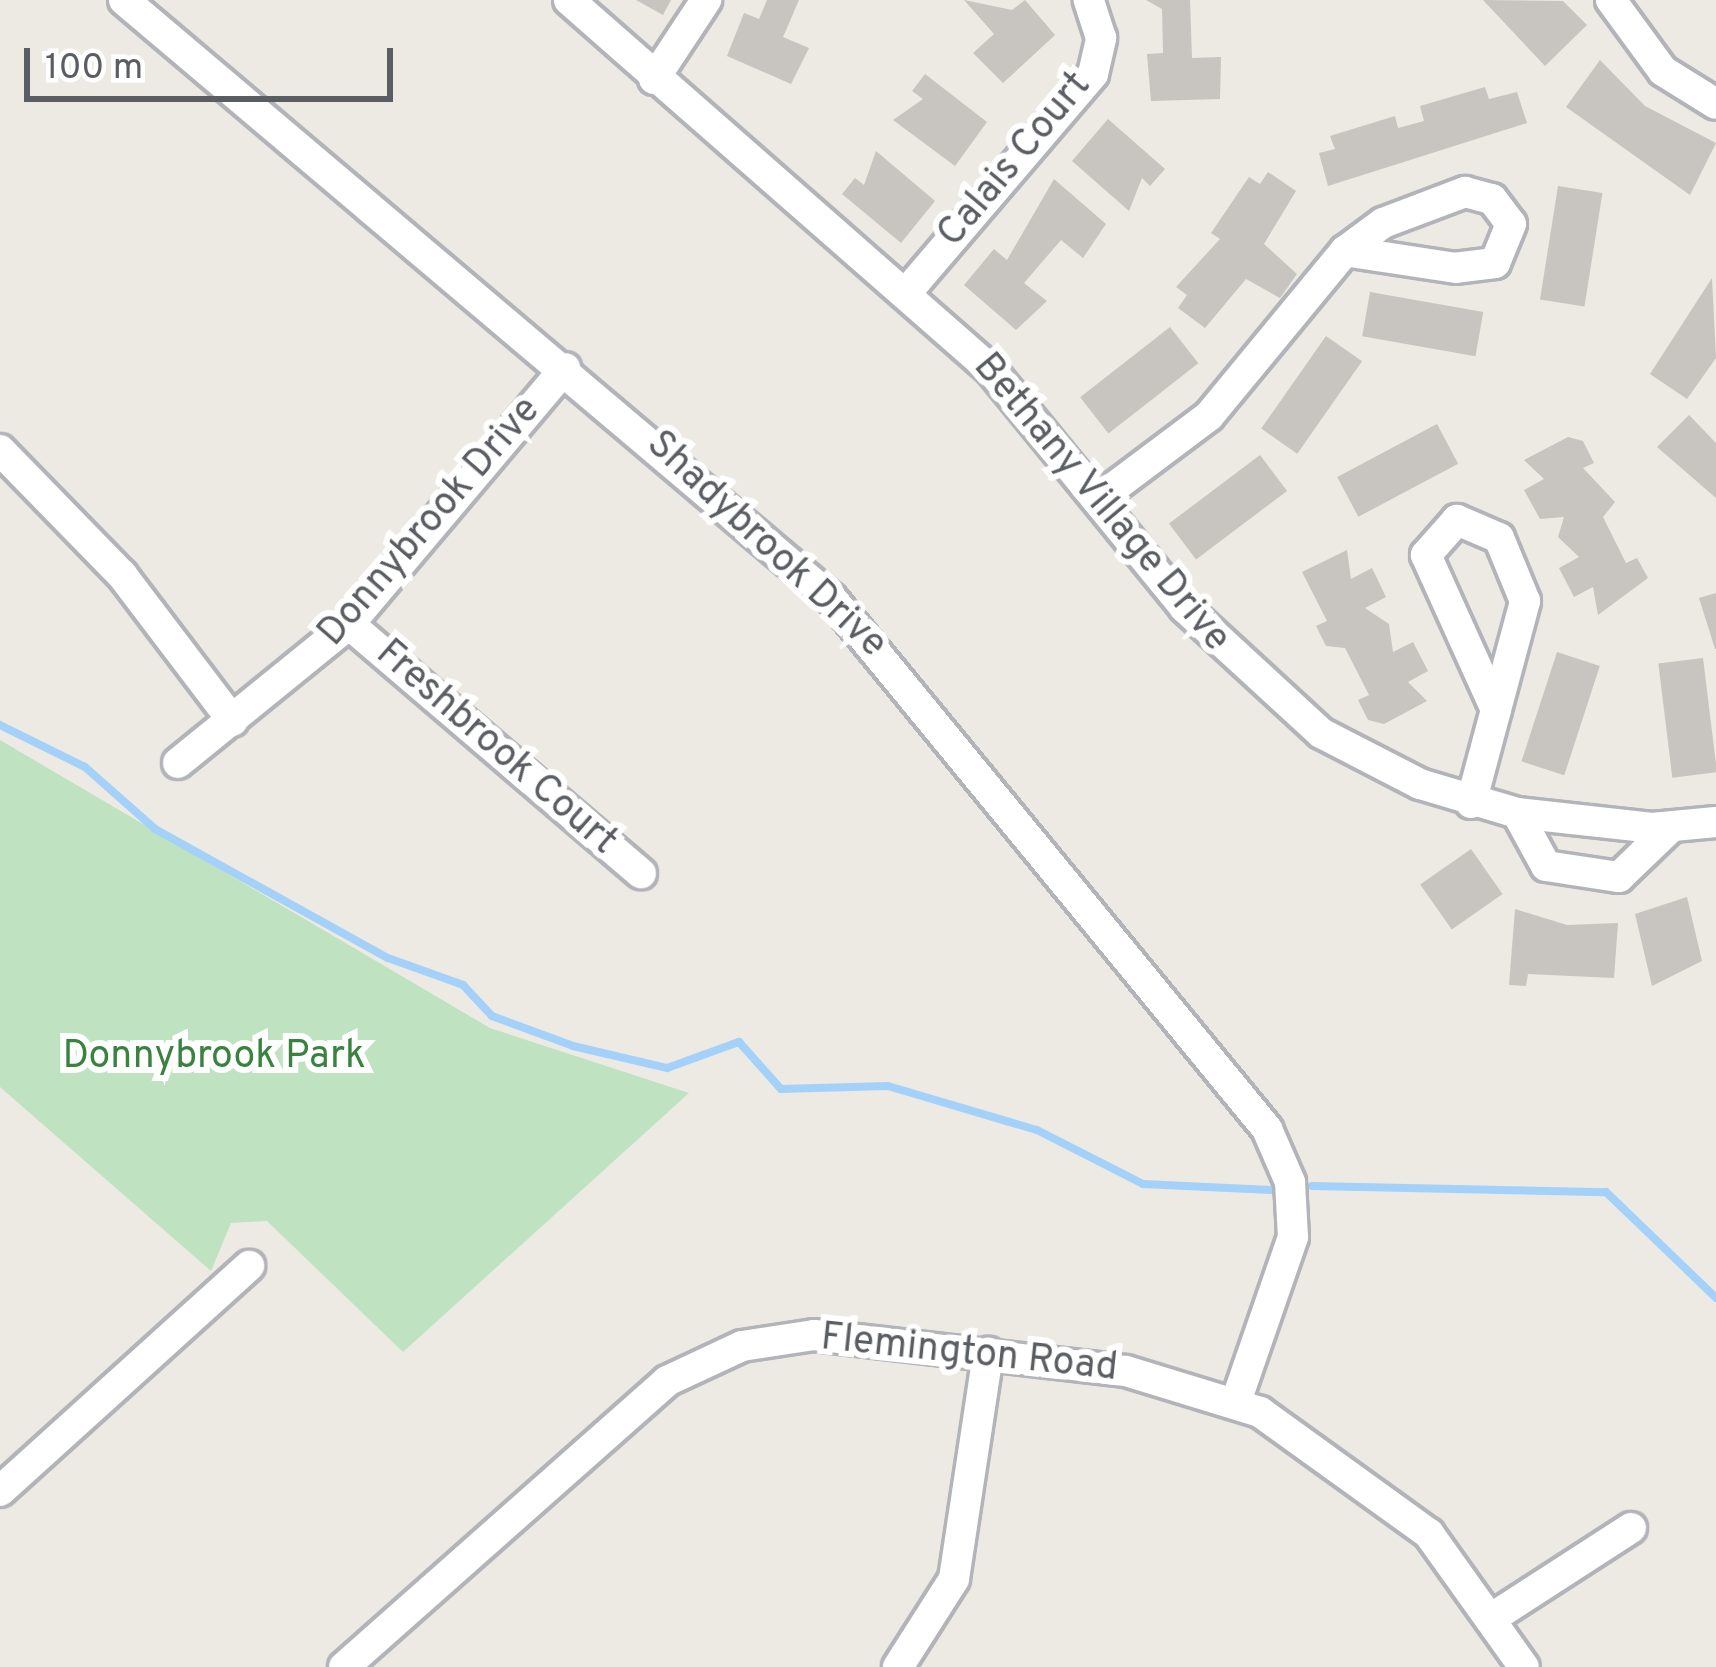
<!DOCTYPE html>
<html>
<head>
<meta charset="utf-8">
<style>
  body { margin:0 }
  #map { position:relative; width:1716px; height:1667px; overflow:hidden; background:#eceae2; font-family:Overpass,sans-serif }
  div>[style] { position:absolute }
  .green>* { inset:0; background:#bfe3c1 }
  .stream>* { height:8px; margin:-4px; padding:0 4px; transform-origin:4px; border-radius:4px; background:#a4d1fa }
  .building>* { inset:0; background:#c8c4bf; transform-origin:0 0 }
  .roads { filter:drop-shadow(3px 0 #b2b4b9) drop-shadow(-3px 0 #b2b4b9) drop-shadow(0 3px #b2b4b9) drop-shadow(0 -3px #b2b4b9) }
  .street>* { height:30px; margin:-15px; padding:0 15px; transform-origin:15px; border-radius:15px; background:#fff }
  span { translate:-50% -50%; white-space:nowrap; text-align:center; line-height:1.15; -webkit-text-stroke:12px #fff; paint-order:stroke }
  .street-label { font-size:39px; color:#5a5d62 }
  .park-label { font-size:39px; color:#398240 }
  .scale { position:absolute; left:24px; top:48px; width:369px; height:54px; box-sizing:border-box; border:6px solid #5a5d62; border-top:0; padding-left:15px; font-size:36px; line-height:42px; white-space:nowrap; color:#5a5d62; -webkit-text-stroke:9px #fff; paint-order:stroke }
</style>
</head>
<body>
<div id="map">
  <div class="green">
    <i style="clip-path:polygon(0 740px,490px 1028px,689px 1093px,403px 1352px,267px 1221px,231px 1223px,211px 1271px,0 1087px)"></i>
  </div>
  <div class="stream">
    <i style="left:0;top:725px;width:95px;rotate:26.3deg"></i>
    <i style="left:85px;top:767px;width:94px;rotate:41.5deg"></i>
    <i style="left:155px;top:829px;width:266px;rotate:29deg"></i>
    <i style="left:388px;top:958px;width:80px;rotate:19.8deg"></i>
    <i style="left:463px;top:985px;width:42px;rotate:46.9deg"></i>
    <i style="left:492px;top:1016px;width:86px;rotate:20.3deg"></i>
    <i style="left:573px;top:1046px;width:97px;rotate:13.2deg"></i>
    <i style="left:667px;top:1068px;width:77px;rotate:-19.9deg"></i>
    <i style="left:739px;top:1042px;width:63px;rotate:48.2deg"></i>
    <i style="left:781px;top:1089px;width:107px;rotate:-1.6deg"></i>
    <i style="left:888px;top:1086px;width:155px;rotate:16.5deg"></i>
    <i style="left:1037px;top:1130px;width:119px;rotate:27deg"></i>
    <i style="left:1143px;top:1184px;width:128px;rotate:2.7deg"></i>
    <i style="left:1312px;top:1186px;width:294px;rotate:1.2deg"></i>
    <i style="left:1606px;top:1192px;width:153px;rotate:43.9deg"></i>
  </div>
  <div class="building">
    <i style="clip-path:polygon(636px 0,671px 0,663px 15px)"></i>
    <i style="clip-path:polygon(767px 0,799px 0,783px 37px,809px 48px,791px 84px,727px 56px,744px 13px,759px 19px)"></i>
    <i style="clip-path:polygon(964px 0,1012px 10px,1025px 0,1055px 35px,1003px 83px,973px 53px,994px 34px)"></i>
    <i style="clip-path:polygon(1146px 0,1190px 0,1192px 58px,1221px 57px,1220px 99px,1151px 101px,1147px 54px,1163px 53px,1162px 9px)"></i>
    <i style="clip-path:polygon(1483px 0,1563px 1px,1587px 25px,1545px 66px)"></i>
    <i style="clip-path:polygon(1600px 60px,1645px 106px,1716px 143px,1690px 195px,1566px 107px)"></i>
    <i style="clip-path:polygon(925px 74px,987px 122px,955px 166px,893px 120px,923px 99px,912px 91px)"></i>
    <i style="clip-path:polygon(1485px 87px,1489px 99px,1517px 92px,1527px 123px,1328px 186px,1319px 153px,1335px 149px,1330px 136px,1395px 116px,1398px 128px,1424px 121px,1420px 106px)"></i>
    <i style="clip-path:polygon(1108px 119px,1165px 169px,1150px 186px,1142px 178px,1129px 211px,1072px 161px)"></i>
    <i style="clip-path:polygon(876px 151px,935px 201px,901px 243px,842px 194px,855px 178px,864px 185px)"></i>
    <i style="clip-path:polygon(1268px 172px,1296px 191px,1264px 244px,1297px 274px,1280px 298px,1246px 279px,1205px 328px,1178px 308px,1187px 295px,1176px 287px,1220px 239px,1211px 233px,1249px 177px,1260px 184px)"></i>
    <i style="clip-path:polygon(1054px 179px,1106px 224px,1083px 258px,1061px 240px,1024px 283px,1047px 301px,1016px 330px,964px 285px,994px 249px,1007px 260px)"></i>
    <i style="left:1558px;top:186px;width:45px;height:115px;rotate:9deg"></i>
    <i style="clip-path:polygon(1712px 278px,1716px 358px,1687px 399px,1650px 374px)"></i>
    <i style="left:1370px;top:292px;width:115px;height:45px;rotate:10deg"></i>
    <i style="left:1170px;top:327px;width:46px;height:114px;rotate:52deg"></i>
    <i style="left:1326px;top:336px;width:44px;height:113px;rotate:35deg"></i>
    <i style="clip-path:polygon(1689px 415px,1716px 443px,1716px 498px,1657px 447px)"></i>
    <i style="left:1437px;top:424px;width:45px;height:113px;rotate:62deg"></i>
    <i style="clip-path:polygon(1568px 437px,1583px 441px,1594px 463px,1583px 468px,1615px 502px,1603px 517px,1626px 563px,1637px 558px,1648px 578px,1598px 615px,1593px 587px,1574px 597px,1559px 568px,1579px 557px,1558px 537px,1564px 517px,1540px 519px,1524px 490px,1544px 479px,1524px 460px)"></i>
    <i style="left:1260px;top:455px;width:45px;height:114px;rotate:53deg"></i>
    <i style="clip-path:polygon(1347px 550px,1351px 579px,1372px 568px,1386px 597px,1365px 608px,1389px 624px,1393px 652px,1413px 642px,1428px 671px,1408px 682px,1427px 701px,1384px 724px,1368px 720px,1358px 700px,1369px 695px,1345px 648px,1326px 646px,1316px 626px,1327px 621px,1302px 572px)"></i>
    <i style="clip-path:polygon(1716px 593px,1716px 649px,1715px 649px,1699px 598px)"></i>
    <i style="left:1557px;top:652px;width:45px;height:115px;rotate:18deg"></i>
    <i style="left:1703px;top:658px;width:115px;height:45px;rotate:83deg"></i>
    <i style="left:1471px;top:849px;width:55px;height:62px;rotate:55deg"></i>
    <i style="clip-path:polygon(1687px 897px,1702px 961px,1652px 986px,1635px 914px)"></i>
    <i style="clip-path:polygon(1515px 909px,1567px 925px,1618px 923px,1614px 978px,1528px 974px,1526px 986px,1509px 985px)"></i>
  </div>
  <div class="roads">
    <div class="street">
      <i style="left:124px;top:0;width:927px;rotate:40.23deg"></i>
      <i style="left:832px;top:599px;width:686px;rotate:50.62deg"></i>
      <i style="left:1267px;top:1129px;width:58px;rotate:66.5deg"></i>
      <i style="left:1290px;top:1182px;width:55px;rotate:86.9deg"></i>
      <i style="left:1293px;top:1237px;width:175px;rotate:109.1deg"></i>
      <i style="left:569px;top:0;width:561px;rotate:41.24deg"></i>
      <i style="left:991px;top:370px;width:306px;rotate:50.8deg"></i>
      <i style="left:1184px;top:607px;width:186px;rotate:42.6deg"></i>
      <i style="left:1321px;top:733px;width:111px;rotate:27.3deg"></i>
      <i style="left:1420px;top:784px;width:101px;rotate:16.6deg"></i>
      <i style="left:1517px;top:813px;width:136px;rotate:6.3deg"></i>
      <i style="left:1652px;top:828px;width:64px;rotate:-5.4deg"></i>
      <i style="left:1611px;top:0;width:88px;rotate:53.8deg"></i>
      <i style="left:1663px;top:71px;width:62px;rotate:31.9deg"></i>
      <i style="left:654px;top:79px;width:95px;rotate:-56.6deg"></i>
      <i style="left:1465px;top:192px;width:28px;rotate:15deg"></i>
      <i style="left:1492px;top:199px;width:31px;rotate:53deg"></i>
      <i style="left:1511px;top:224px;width:42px;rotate:112.3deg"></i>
      <i style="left:1495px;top:263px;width:39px;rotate:173deg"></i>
      <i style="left:1456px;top:268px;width:112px;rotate:-171.3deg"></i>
      <i style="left:1345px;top:251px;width:47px;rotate:-36.4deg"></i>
      <i style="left:1383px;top:223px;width:88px;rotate:-20.7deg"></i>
      <i style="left:906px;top:293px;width:288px;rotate:-49.5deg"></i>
      <i style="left:1093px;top:74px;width:37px;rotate:-77deg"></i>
      <i style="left:1101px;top:38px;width:40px;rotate:-108deg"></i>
      <i style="left:0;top:450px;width:175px;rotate:45.7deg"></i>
      <i style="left:122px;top:575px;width:183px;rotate:52.8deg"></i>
      <i style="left:1101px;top:497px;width:135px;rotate:-36.9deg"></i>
      <i style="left:1209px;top:416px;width:214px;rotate:-50.5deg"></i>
      <i style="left:349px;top:624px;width:384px;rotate:40.5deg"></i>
      <i style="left:178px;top:763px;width:220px;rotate:-39.1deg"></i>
      <i style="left:349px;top:624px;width:335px;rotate:-49.8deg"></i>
      <i style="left:1471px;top:803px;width:209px;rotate:-75deg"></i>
      <i style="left:1525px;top:601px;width:68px;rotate:-112.4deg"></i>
      <i style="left:1499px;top:538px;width:46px;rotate:-156.8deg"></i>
      <i style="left:1457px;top:520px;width:47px;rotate:131.5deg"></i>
      <i style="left:1426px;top:555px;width:170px;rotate:65.7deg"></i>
      <i style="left:1517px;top:813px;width:60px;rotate:61.3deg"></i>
      <i style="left:1546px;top:866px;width:74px;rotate:8.6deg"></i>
      <i style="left:1619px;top:877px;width:72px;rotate:-43.9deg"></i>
      <i style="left:0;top:1491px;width:336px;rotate:-42.1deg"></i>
      <i style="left:1495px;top:1616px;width:162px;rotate:-32.9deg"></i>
      <i style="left:344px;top:1667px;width:431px;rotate:-41.5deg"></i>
      <i style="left:667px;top:1381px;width:83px;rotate:-25deg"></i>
      <i style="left:742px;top:1346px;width:73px;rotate:-8.7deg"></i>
      <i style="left:814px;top:1335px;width:314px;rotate:6.6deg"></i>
      <i style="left:1126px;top:1371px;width:140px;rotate:17deg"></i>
      <i style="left:1260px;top:1412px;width:208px;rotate:35.8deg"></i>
      <i style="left:1429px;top:1534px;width:163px;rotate:54.5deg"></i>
      <i style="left:898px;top:1667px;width:104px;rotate:-57.5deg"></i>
      <i style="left:954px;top:1579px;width:229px;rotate:-81.4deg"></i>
    </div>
  </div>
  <div class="street-label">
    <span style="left:1016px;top:161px;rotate:-50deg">Calais Court</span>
    <span style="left:1100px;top:504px;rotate:50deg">Bethany Village Drive</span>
    <span style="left:431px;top:523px;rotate:-49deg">Donnybrook Drive</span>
    <span style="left:765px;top:546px;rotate:43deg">Shadybrook Drive</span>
    <span style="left:495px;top:749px;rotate:41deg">Freshbrook Court</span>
    <span style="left:969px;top:1355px;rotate:6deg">Flemington Road</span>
  </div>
  <div class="park-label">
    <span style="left:214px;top:1058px">Donnybrook Park</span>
  </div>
  <div class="scale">100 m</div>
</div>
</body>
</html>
